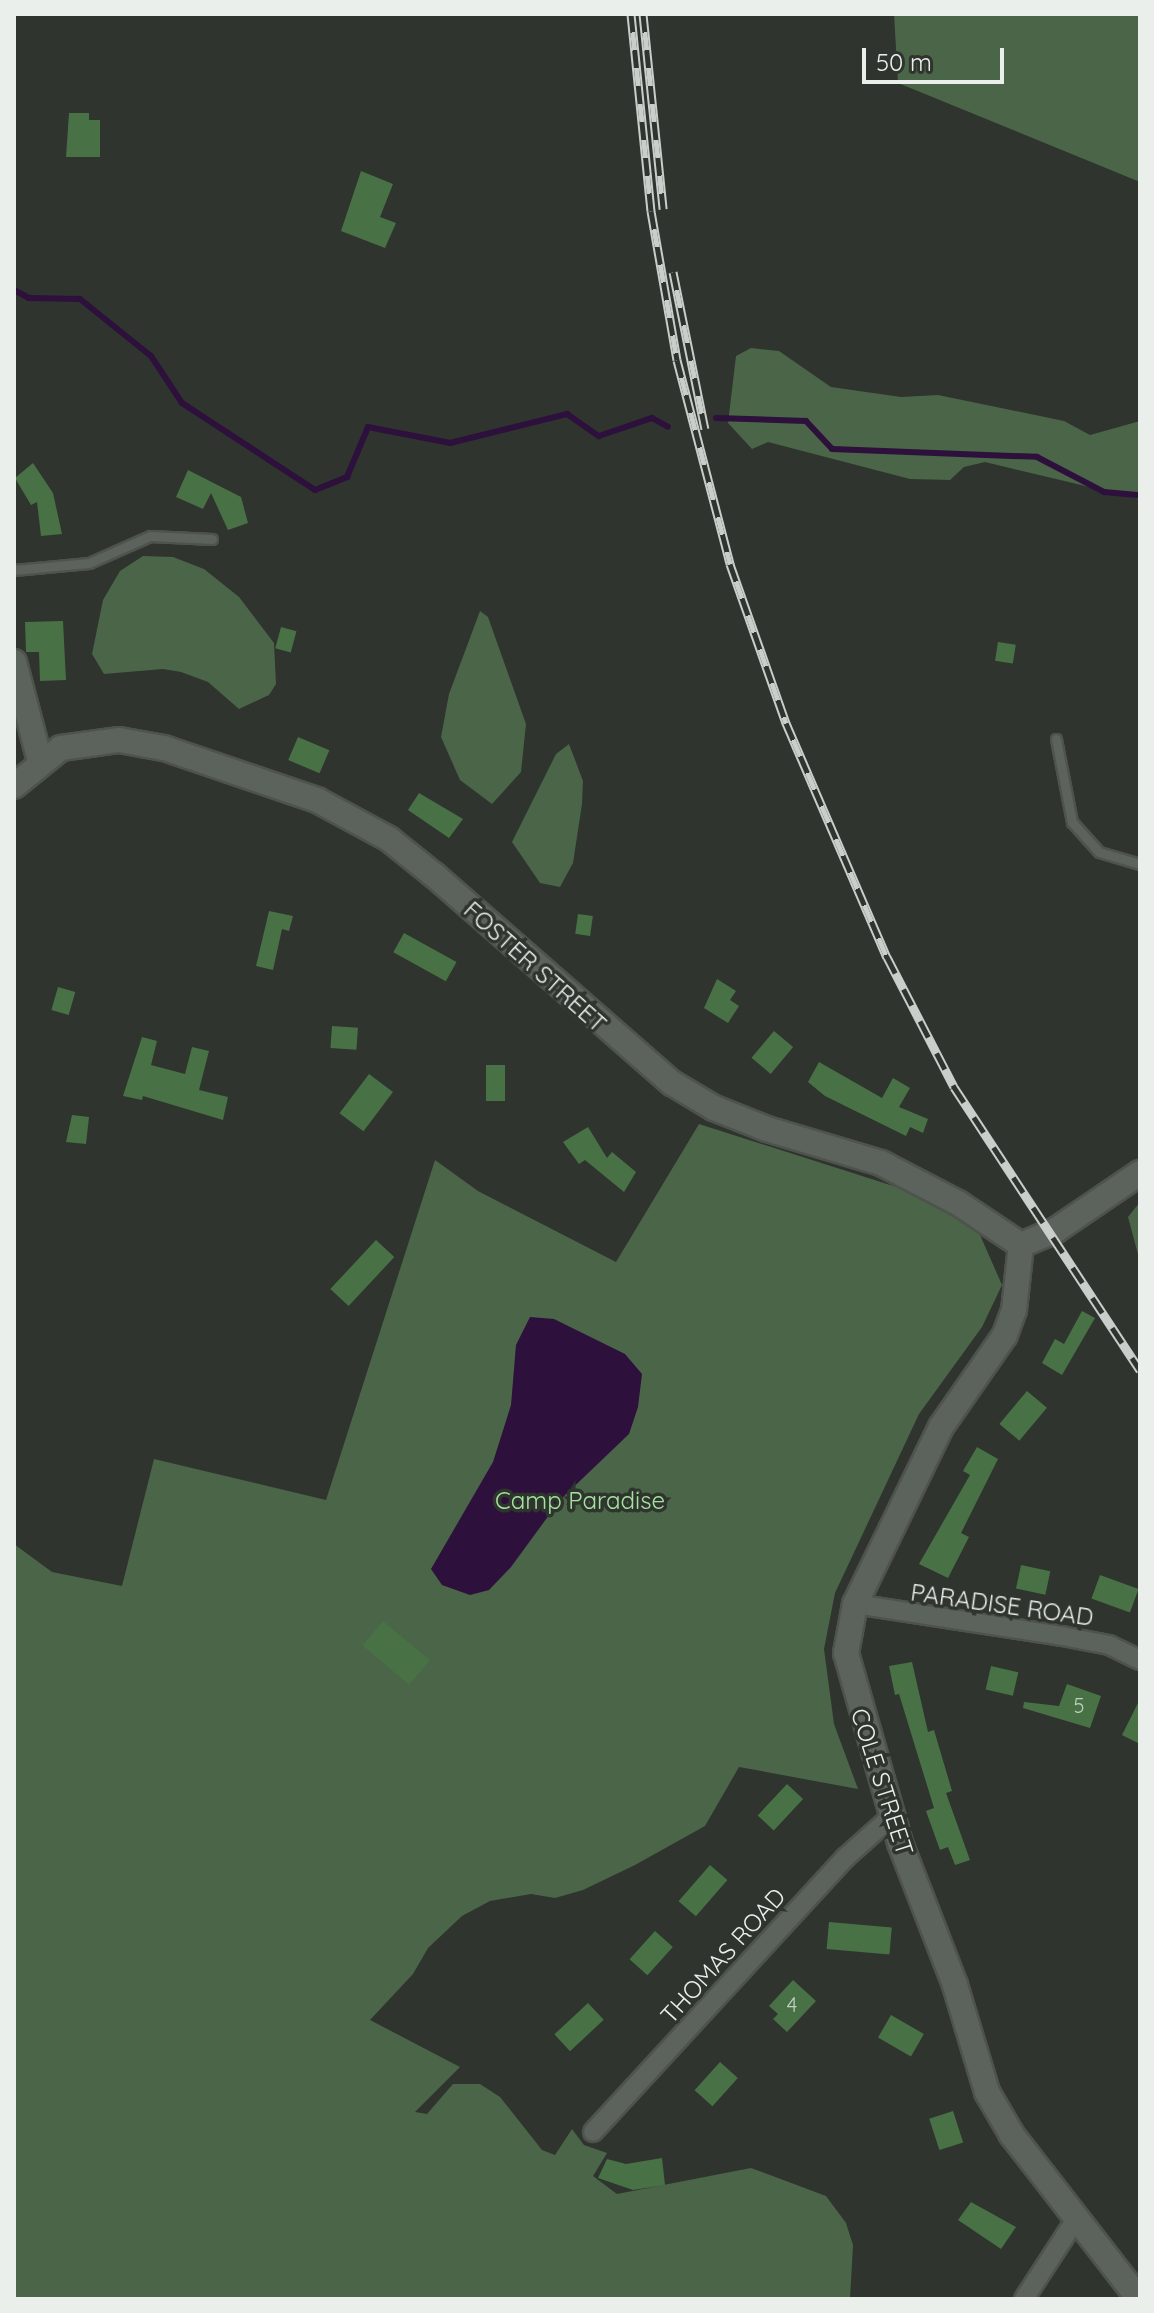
<!DOCTYPE html>
<html>
<head>
<meta charset="utf-8">
<style>
  body { margin:0 }
  #map { position:relative; width:1154px; height:2313px; overflow:hidden; background:#2f342e; font-family:Quicksand,sans-serif }
  div>[style] { position:absolute }
  .green>* { inset:0; background:#4a6547 }
  .water>* { inset:0; background:#2d103c }
  .stream>* { height:6px; margin:-3px; padding:0 3px; transform-origin:3px; border-radius:3px; background:#2d103c }
  .building>* { inset:0; background:#487245; transform-origin:0 0 }
  .roads { filter:drop-shadow(2px 0 #4e534d) drop-shadow(-2px 0 #4e534d) drop-shadow(0 2px #4e534d) drop-shadow(0 -2px #4e534d) }
  .service>* { height:9px; margin:-4.5px; padding:0 4.5px; transform-origin:4.5px; border-radius:4.5px; background:#5c625c }
  .minor>* { height:18px; margin:-9px; padding:0 9px; transform-origin:9px; border-radius:9px; background:#5c625c }
  .tertiary>* { height:24px; margin:-12px; padding:0 12px; transform-origin:12px; border-radius:12px; background:#5c625c }
  .rail>* { height:9px; margin-top:-4.5px; transform-origin:0; background:repeating-linear-gradient(90deg,#2f342e 0 18px,#caceca 0 36px); box-sizing:border-box; border-block:2px solid #caceca }
  span { translate:-50% -50%; white-space:nowrap; text-align:center; line-height:1.15; -webkit-text-stroke:7px #2f342e; paint-order:stroke }
  .number-label { font-size:20px; color:#c2d0c2 }
  .number-label span { -webkit-text-stroke-width:0 }
  .street-label { font-size:24px; color:#ebefeb }
  .park-label { font-size:24px; color:#a3e39e }
  .frame { position:absolute; inset:0; border:16px solid #ebefeb; pointer-events:none }
  .scale { position:absolute; left:862px; top:48px; width:142px; height:36px; box-sizing:border-box; border:4px solid #ebefeb; border-top:0; padding-left:10px; font-size:24px; line-height:28px; white-space:nowrap; color:#ebefeb; -webkit-text-stroke:6px #2f342e; paint-order:stroke }
</style>
</head>
<body>
<div id="map">
  <div class="green">
    <i style="clip-path:polygon(894px 14px,1140px 14px,1140px 182px,898px 83px)"></i>
    <i style="clip-path:polygon(751px 348px,779px 351px,831px 387px,901px 397px,938px 395px,1064px 421px,1090px 435px,1140px 421px,1140px 499px,985px 462px,964px 467px,950px 480px,910px 479px,768px 442px,752px 449px,728px 423px,736px 356px)"></i>
    <i style="clip-path:polygon(143px 556px,173px 557px,204px 569px,239px 597px,274px 643px,276px 684px,269px 695px,239px 709px,208px 682px,181px 672px,163px 669px,104px 674px,92px 654px,103px 600px,120px 571px)"></i>
    <i style="clip-path:polygon(480px 611px,488px 617px,526px 724px,521px 772px,492px 804px,460px 780px,441px 737px,449px 694px)"></i>
    <i style="clip-path:polygon(569px 744px,583px 781px,582px 804px,573px 863px,560px 887px,540px 883px,512px 842px,556px 754px)"></i>
    <i style="clip-path:polygon(699px 1124px,909px 1191px,977px 1228px,1002px 1285px,982px 1327px,919px 1414px,835px 1593px,824px 1649px,834px 1724px,858px 1789px,739px 1767px,705px 1826px,635px 1865px,583px 1890px,555px 1898px,531px 1894px,490px 1901px,462px 1916px,428px 1948px,413px 1974px,370px 2020px,460px 2067px,415px 2112px,427px 2114px,453px 2084px,480px 2084px,500px 2097px,542px 2150px,555px 2155px,572px 2129px,584px 2145px,607px 2153px,593px 2176px,617px 2194px,751px 2168px,826px 2196px,846px 2223px,853px 2245px,850px 2299px,14px 2299px,14px 1544px,52px 1572px,122px 1586px,154px 1459px,326px 1500px,435px 1160px,478px 1191px,616px 1262px)"></i>
    <i style="clip-path:polygon(1140px 1202px,1140px 1262px,1128px 1217px)"></i>
  </div>
  <div class="water">
    <i style="clip-path:polygon(530px 1317px,554px 1319px,625px 1354px,642px 1374px,638px 1407px,629px 1434px,560px 1500px,511px 1567px,489px 1590px,470px 1595px,442px 1585px,431px 1569px,493px 1462px,511px 1405px,516px 1345px)"></i>
  </div>
  <div class="stream">
    <i style="left:14px;top:290px;width:17px;rotate:28deg"></i>
    <i style="left:29px;top:298px;width:51px;rotate:1.1deg"></i>
    <i style="left:80px;top:299px;width:91px;rotate:38.8deg"></i>
    <i style="left:151px;top:356px;width:56px;rotate:56.6deg"></i>
    <i style="left:182px;top:403px;width:159px;rotate:33.2deg"></i>
    <i style="left:315px;top:490px;width:35px;rotate:-22deg"></i>
    <i style="left:347px;top:477px;width:54px;rotate:-67.2deg"></i>
    <i style="left:368px;top:427px;width:84px;rotate:11deg"></i>
    <i style="left:450px;top:443px;width:121px;rotate:-13.9deg"></i>
    <i style="left:567px;top:414px;width:39px;rotate:35deg"></i>
    <i style="left:599px;top:436px;width:56px;rotate:-18.8deg"></i>
    <i style="left:652px;top:418px;width:18px;rotate:29deg"></i>
    <i style="left:716px;top:418px;width:90px;rotate:1.9deg"></i>
    <i style="left:806px;top:421px;width:38px;rotate:47deg"></i>
    <i style="left:832px;top:449px;width:205px;rotate:2.2deg"></i>
    <i style="left:1037px;top:457px;width:76px;rotate:27.6deg"></i>
    <i style="left:1104px;top:492px;width:36px;rotate:5deg"></i>
  </div>
  <div class="building">
    <i style="clip-path:polygon(69px 113px,89px 113px,89px 120px,100px 120px,100px 157px,66px 157px)"></i>
    <i style="clip-path:polygon(361px 171px,393px 184px,380px 217px,396px 223px,385px 248px,341px 231px)"></i>
    <i style="clip-path:polygon(33px 463px,53px 493px,62px 534px,41px 536px,37px 502px,31px 505px,15px 478px)"></i>
    <i style="clip-path:polygon(188px 470px,241px 497px,248px 523px,228px 530px,211px 493px,203px 509px,176px 497px)"></i>
    <i style="clip-path:polygon(63px 621px,66px 680px,40px 681px,39px 652px,26px 652px,25px 622px)"></i>
    <i style="left:281px;top:627px;width:16px;height:22px;rotate:15deg"></i>
    <i style="left:998px;top:642px;width:18px;height:19px;rotate:9deg"></i>
    <i style="left:298px;top:737px;width:34px;height:25px;rotate:23deg"></i>
    <i style="clip-path:polygon(419px 793px,463px 819px,449px 838px,408px 810px)"></i>
    <i style="clip-path:polygon(269px 911px,293px 916px,289px 931px,282px 929px,273px 970px,256px 966px)"></i>
    <i style="left:578px;top:914px;width:15px;height:20px;rotate:8deg"></i>
    <i style="left:404px;top:933px;width:60px;height:22px;rotate:29deg"></i>
    <i style="clip-path:polygon(717px 979px,736px 991px,730px 1000px,739px 1006px,728px 1023px,704px 1008px)"></i>
    <i style="left:58px;top:987px;width:18px;height:24px;rotate:16deg"></i>
    <i style="left:332px;top:1026px;width:26px;height:22px;rotate:4deg"></i>
    <i style="left:774px;top:1031px;width:25px;height:35px;rotate:40deg"></i>
    <i style="clip-path:polygon(142px 1037px,157px 1041px,151px 1065px,185px 1074px,192px 1047px,209px 1051px,199px 1090px,228px 1097px,223px 1120px,143px 1096px,142px 1100px,123px 1096px)"></i>
    <i style="clip-path:polygon(819px 1062px,882px 1098px,893px 1078px,910px 1088px,899px 1107px,928px 1119px,923px 1133px,910px 1127px,906px 1136px,825px 1096px,808px 1082px)"></i>
    <i style="left:486px;top:1065px;width:19px;height:36px"></i>
    <i style="left:369px;top:1074px;width:30px;height:49px;rotate:37deg"></i>
    <i style="clip-path:polygon(72px 1115px,89px 1117px,86px 1144px,66px 1142px)"></i>
    <i style="clip-path:polygon(588px 1127px,607px 1158px,612px 1152px,636px 1172px,624px 1192px,585px 1160px,579px 1164px,563px 1142px)"></i>
    <i style="left:376px;top:1240px;width:25px;height:67px;rotate:43deg"></i>
    <i style="clip-path:polygon(1082px 1311px,1095px 1318px,1062px 1375px,1042px 1363px,1055px 1339px,1064px 1344px)"></i>
    <i style="left:1027px;top:1391px;width:26px;height:43px;rotate:40deg"></i>
    <i style="clip-path:polygon(977px 1447px,998px 1459px,961px 1533px,969px 1537px,948px 1578px,919px 1564px,970px 1475px,963px 1471px)"></i>
    <i style="left:1021px;top:1565px;width:30px;height:24px;rotate:12deg"></i>
    <i style="left:1100px;top:1575px;width:41px;height:25px;rotate:20deg"></i>
    <i style="left:383px;top:1621px;width:61px;height:32px;rotate:40deg"></i>
    <i style="clip-path:polygon(912px 1662px,928px 1732px,934px 1730px,952px 1791px,946px 1793px,970px 1860px,955px 1865px,948px 1847px,940px 1850px,926px 1811px,934px 1808px,899px 1694px,895px 1695px,889px 1666px)"></i>
    <i style="left:991px;top:1666px;width:28px;height:24px;rotate:13deg"></i>
    <i style="clip-path:polygon(1067px 1684px,1101px 1696px,1090px 1728px,1023px 1708px,1024px 1702px,1059px 1706px)"></i>
    <i style="clip-path:polygon(1140px 1699px,1140px 1744px,1122px 1735px)"></i>
    <i style="left:787px;top:1784px;width:22px;height:43px;rotate:43deg"></i>
    <i style="left:710px;top:1865px;width:23px;height:48px;rotate:41deg"></i>
    <i style="left:829px;top:1922px;width:63px;height:27px;rotate:5deg"></i>
    <i style="left:655px;top:1931px;width:24px;height:38px;rotate:42deg"></i>
    <i style="clip-path:polygon(793px 1980px,816px 2001px,787px 2032px,773px 2019px,778px 2014px,769px 2006px)"></i>
    <i style="left:588px;top:2003px;width:23px;height:46px;rotate:47deg"></i>
    <i style="left:891px;top:2015px;width:38px;height:26px;rotate:30deg"></i>
    <i style="left:720px;top:2062px;width:24px;height:38px;rotate:42deg"></i>
    <i style="left:953px;top:2111px;width:33px;height:25px;rotate:72deg"></i>
    <i style="clip-path:polygon(662px 2158px,665px 2185px,633px 2190px,598px 2178px,607px 2159px,626px 2164px)"></i>
    <i style="clip-path:polygon(971px 2202px,1016px 2227px,1001px 2249px,958px 2220px)"></i>
  </div>
  <div class="roads">
    <div class="service">
      <i style="left:14px;top:570px;width:75px;rotate:-5.3deg"></i>
      <i style="left:89px;top:563px;width:67px;rotate:-23.9deg"></i>
      <i style="left:150px;top:536px;width:62px;rotate:2.8deg"></i>
      <i style="left:1056px;top:739px;width:85px;rotate:79.1deg"></i>
      <i style="left:1072px;top:822px;width:40px;rotate:48deg"></i>
      <i style="left:1099px;top:852px;width:43px;rotate:16.3deg"></i>
    </div>
    <div class="minor">
      <i style="left:855px;top:1604px;width:209px;rotate:8.8deg"></i>
      <i style="left:1062px;top:1636px;width:48px;rotate:10.8deg"></i>
      <i style="left:1109px;top:1645px;width:34px;rotate:26deg"></i>
      <i style="left:593px;top:2132px;width:372px;rotate:-47.4deg"></i>
      <i style="left:845px;top:1858px;width:63px;rotate:-41.8deg"></i>
      <i style="left:1024px;top:2299px;width:95px;rotate:-57deg"></i>
    </div>
    <div class="tertiary">
      <i style="left:14px;top:662px;width:102px;rotate:75.3deg"></i>
      <i style="left:14px;top:786px;width:60px;rotate:-39deg"></i>
      <i style="left:61px;top:748px;width:59px;rotate:-7.9deg"></i>
      <i style="left:119px;top:740px;width:46px;rotate:10.1deg"></i>
      <i style="left:164px;top:748px;width:162px;rotate:18.8deg"></i>
      <i style="left:317px;top:800px;width:82px;rotate:28.4deg"></i>
      <i style="left:389px;top:839px;width:58px;rotate:38.7deg"></i>
      <i style="left:434px;top:875px;width:316px;rotate:41.2deg"></i>
      <i style="left:672px;top:1083px;width:49px;rotate:30.8deg"></i>
      <i style="left:714px;top:1108px;width:57px;rotate:21.6deg"></i>
      <i style="left:767px;top:1129px;width:119px;rotate:16.6deg"></i>
      <i style="left:881px;top:1163px;width:87px;rotate:27.5deg"></i>
      <i style="left:958px;top:1203px;width:76px;rotate:33.7deg"></i>
      <i style="left:1021px;top:1245px;width:65px;rotate:96.1deg"></i>
      <i style="left:1014px;top:1310px;width:27px;rotate:110deg"></i>
      <i style="left:1005px;top:1335px;width:112px;rotate:124.8deg"></i>
      <i style="left:941px;top:1427px;width:197px;rotate:115.9deg"></i>
      <i style="left:855px;top:1604px;width:50px;rotate:100.4deg"></i>
      <i style="left:846px;top:1653px;width:198px;rotate:74.1deg"></i>
      <i style="left:900px;top:1843px;width:152px;rotate:68.8deg"></i>
      <i style="left:955px;top:1985px;width:112px;rotate:73.3deg"></i>
      <i style="left:987px;top:2092px;width:50px;rotate:59.8deg"></i>
      <i style="left:1012px;top:2135px;width:207px;rotate:52.2deg"></i>
      <i style="left:1021px;top:1245px;width:38px;rotate:-23deg"></i>
      <i style="left:1056px;top:1230px;width:102px;rotate:-34.2deg"></i>
    </div>
  </div>
  <div class="rail">
    <i style="left:631px;top:14px;width:198px;rotate:84.2deg"></i>
    <i style="left:651px;top:211px;width:151px;rotate:80.1deg"></i>
    <i style="left:677px;top:360px;width:211px;rotate:75.4deg"></i>
    <i style="left:730px;top:564px;width:169px;rotate:70.6deg"></i>
    <i style="left:786px;top:723px;width:255px;rotate:66.7deg"></i>
    <i style="left:887px;top:957px;width:146px;rotate:62.7deg"></i>
    <i style="left:954px;top:1087px;width:339px;rotate:56.7deg"></i>
    <i style="left:643px;top:14px;width:196px;rotate:84.1deg"></i>
    <i style="left:673px;top:272px;width:160px;rotate:78.5deg"></i>
  </div>
  <div class="number-label">
    <span style="left:1079px;top:1705px">5</span>
    <span style="left:792px;top:2004px">4</span>
  </div>
  <div class="street-label">
    <span style="left:535px;top:967px;rotate:42deg">FOSTER STREET</span>
    <span style="left:1002px;top:1605px;rotate:8deg">PARADISE ROAD</span>
    <span style="left:882px;top:1782px;rotate:72deg">COLE STREET</span>
    <span style="left:723px;top:1956px;rotate:-48deg">THOMAS ROAD</span>
  </div>
  <div class="park-label">
    <span style="left:580px;top:1501px">Camp Paradise</span>
  </div>
  <div class="frame"></div>
  <div class="scale">50 m</div>
</div>
</body>
</html>
